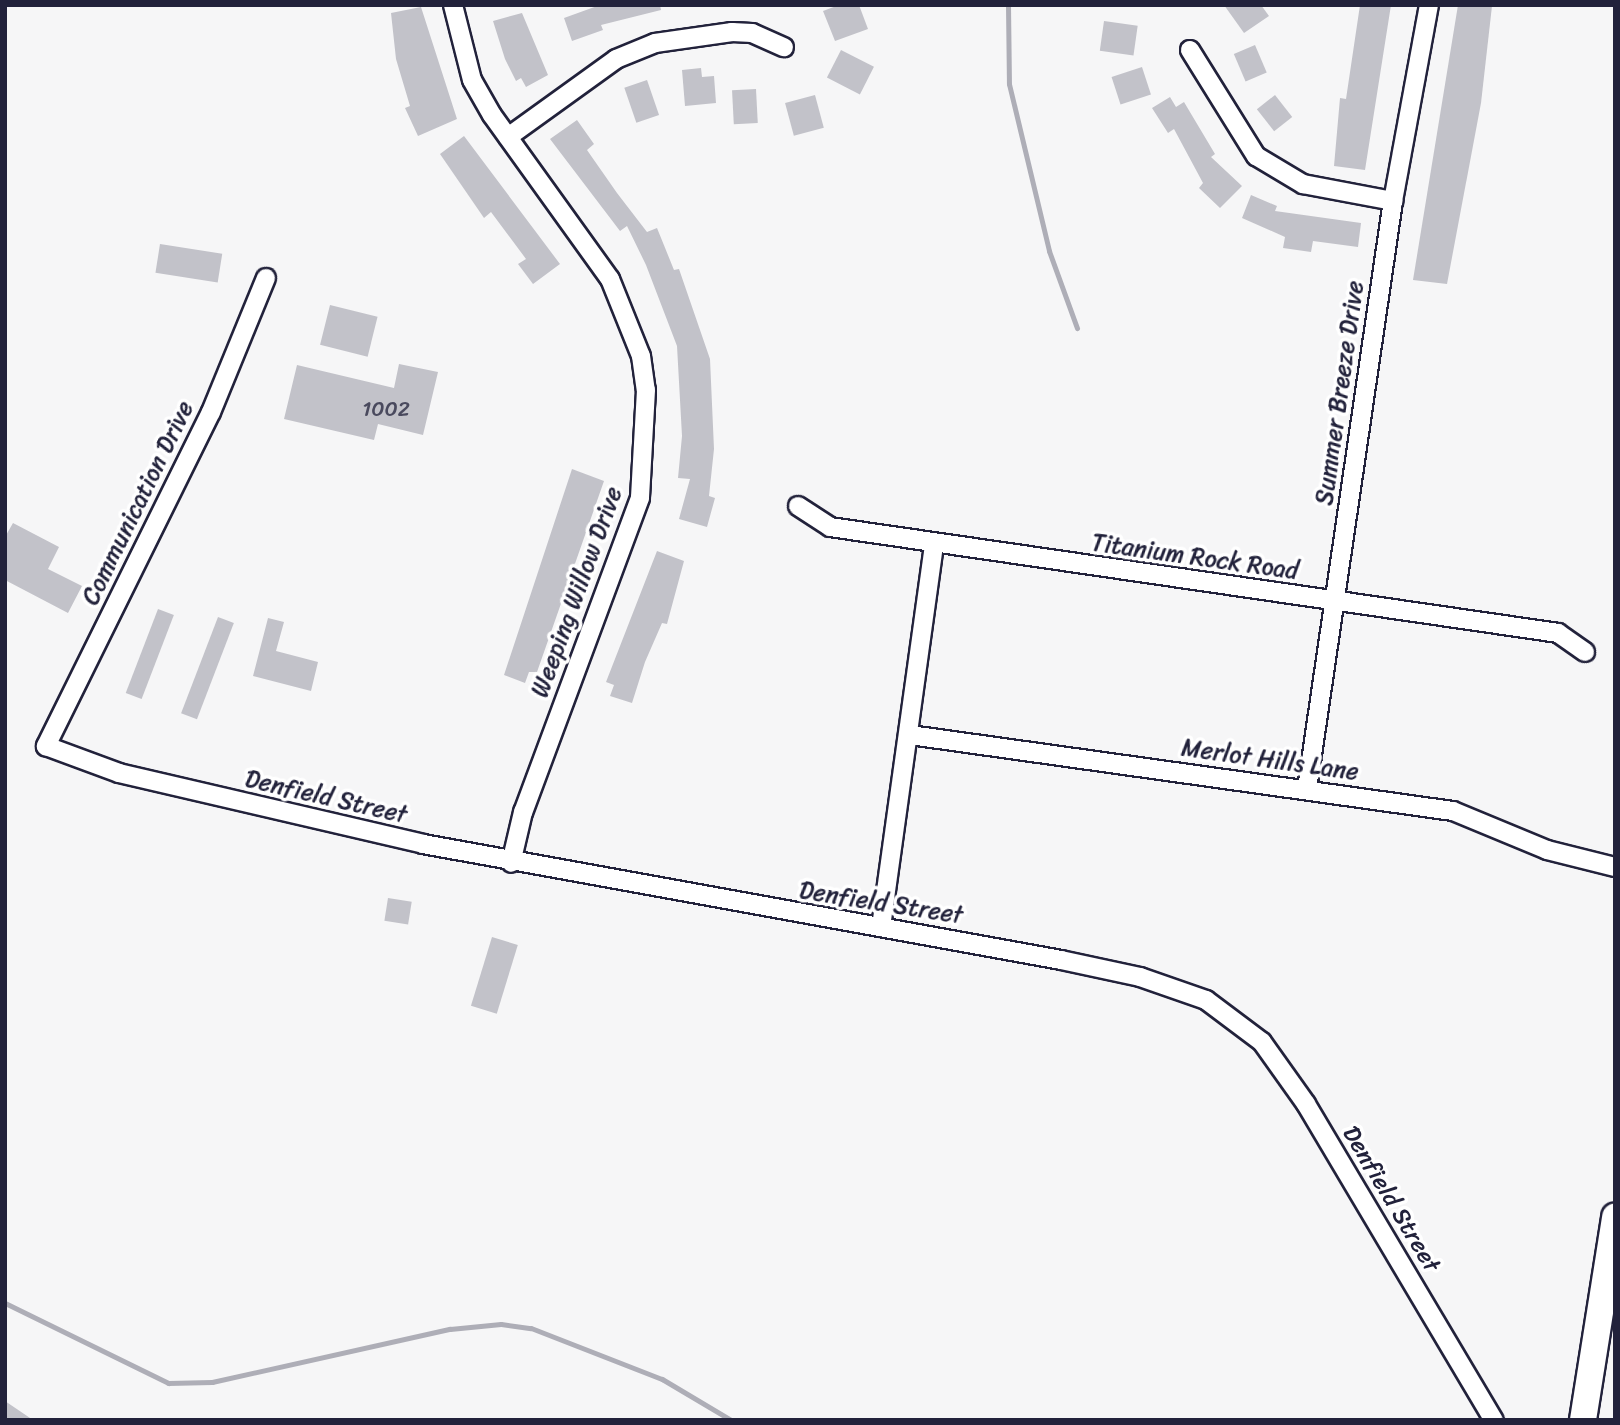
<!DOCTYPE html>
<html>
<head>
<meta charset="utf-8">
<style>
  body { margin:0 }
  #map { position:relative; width:1620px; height:1425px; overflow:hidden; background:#f6f6f7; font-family:Sriracha,sans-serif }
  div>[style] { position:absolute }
  .stream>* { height:5px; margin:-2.5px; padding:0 2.5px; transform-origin:2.5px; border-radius:2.5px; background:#aeaeb7 }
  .building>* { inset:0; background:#c2c2c9; transform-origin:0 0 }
  .roads { filter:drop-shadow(2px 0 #22223b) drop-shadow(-2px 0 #22223b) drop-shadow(0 2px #22223b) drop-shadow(0 -2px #22223b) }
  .street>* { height:18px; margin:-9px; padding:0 9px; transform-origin:9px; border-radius:9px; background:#fff }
  .secondary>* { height:26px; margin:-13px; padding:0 13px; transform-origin:13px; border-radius:13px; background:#fff }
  span { translate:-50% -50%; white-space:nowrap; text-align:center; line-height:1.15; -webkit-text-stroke:7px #fff; paint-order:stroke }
  .number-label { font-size:21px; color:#4a4a5e }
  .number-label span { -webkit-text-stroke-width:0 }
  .street-label { font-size:24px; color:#22223b }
  .frame { position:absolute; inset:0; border:7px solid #22223b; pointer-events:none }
</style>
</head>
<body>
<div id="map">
  <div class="stream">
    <i style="left:1008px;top:5px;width:79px;rotate:89.3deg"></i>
    <i style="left:1009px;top:84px;width:172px;rotate:76.5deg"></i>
    <i style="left:1049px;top:251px;width:82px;rotate:70deg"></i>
    <i style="left:5px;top:1303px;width:182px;rotate:26.1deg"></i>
    <i style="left:168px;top:1383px;width:44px;rotate:-1.3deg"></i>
    <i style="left:212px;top:1382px;width:244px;rotate:-12.6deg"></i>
    <i style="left:450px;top:1329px;width:51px;rotate:-5.6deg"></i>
    <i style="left:501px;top:1324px;width:30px;rotate:8deg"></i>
    <i style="left:531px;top:1328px;width:141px;rotate:21.3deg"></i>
    <i style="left:662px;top:1379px;width:80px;rotate:30.7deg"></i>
  </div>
  <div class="building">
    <i style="clip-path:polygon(600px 5px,660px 5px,661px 10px,601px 25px,603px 30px,572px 41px,564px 18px)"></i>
    <i style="clip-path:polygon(839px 5px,859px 5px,868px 29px,835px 41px,823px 11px)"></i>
    <i style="clip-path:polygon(1224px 5px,1261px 5px,1269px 16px,1244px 33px)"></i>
    <i style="clip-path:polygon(1360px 5px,1391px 5px,1365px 170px,1334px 166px,1340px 98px,1346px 99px)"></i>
    <i style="clip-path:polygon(1458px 5px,1492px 6px,1481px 103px,1447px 284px,1413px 280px)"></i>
    <i style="clip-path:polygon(421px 7px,457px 119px,418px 136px,405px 108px,410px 106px,396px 59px,391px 13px)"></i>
    <i style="clip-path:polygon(522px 13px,548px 75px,526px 87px,521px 78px,516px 81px,505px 59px,493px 21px)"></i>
    <i style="left:1104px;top:21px;width:34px;height:30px;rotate:8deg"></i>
    <i style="left:1255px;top:45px;width:30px;height:23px;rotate:67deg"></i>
    <i style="left:841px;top:50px;width:37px;height:31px;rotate:27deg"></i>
    <i style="left:1142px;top:67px;width:29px;height:32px;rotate:72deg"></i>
    <i style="clip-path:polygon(701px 68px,702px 77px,714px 76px,716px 103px,685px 106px,682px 70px)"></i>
    <i style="left:647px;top:80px;width:37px;height:24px;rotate:71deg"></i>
    <i style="left:756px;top:89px;width:34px;height:24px;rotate:87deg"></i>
    <i style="left:815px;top:95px;width:34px;height:31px;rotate:75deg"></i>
    <i style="left:1275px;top:95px;width:28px;height:23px;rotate:52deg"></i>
    <i style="clip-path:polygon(1170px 97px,1176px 107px,1184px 102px,1215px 154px,1211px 157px,1242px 186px,1220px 208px,1199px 188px,1203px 183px,1174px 129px,1168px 133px,1152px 108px)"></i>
    <i style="clip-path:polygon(577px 120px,594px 144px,587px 150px,617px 193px,647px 232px,657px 228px,674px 270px,679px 269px,710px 359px,714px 449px,709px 496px,715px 498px,707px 527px,679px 519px,690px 479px,678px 478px,682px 436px,677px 346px,646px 265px,627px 226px,620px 231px,550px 139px)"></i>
    <i style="clip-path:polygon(464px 136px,560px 264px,533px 284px,518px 264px,526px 259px,491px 212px,484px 218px,440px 154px)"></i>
    <i style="clip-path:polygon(1251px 195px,1277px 206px,1275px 211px,1361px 223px,1358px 247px,1313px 241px,1311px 252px,1283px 248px,1285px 237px,1242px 218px)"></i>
    <i style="left:160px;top:244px;width:63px;height:29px;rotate:9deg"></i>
    <i style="left:330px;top:305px;width:49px;height:41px;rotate:14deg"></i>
    <i style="clip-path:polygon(399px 364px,438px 372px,423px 435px,378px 424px,374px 440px,284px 419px,297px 365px,394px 388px)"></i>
    <i style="clip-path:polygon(572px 469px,604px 481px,537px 672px,529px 672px,525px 683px,504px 675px)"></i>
    <i style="clip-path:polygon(13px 523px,59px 547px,48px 569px,82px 586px,68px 613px,5px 580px,5px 537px)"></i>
    <i style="clip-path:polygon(657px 551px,684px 561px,667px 624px,662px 623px,645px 662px,632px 703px,610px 696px,614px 685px,606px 682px)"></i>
    <i style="left:158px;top:609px;width:17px;height:90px;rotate:21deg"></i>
    <i style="left:218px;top:617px;width:17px;height:103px;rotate:21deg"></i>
    <i style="clip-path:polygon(268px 618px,284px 622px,276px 651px,318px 662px,311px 691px,253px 676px)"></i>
    <i style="left:388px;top:898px;width:24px;height:23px;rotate:9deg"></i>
    <i style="left:492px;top:937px;width:27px;height:72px;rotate:17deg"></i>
    <i style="clip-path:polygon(5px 1401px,33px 1420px,5px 1420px)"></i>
  </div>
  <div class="roads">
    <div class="street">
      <i style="left:453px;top:5px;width:77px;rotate:75.8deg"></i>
      <i style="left:472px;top:80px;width:40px;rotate:60.3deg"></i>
      <i style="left:492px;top:115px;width:202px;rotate:54.3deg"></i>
      <i style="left:610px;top:279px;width:83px;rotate:68.1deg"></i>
      <i style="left:641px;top:356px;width:34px;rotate:82deg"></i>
      <i style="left:646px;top:390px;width:108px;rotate:93.2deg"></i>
      <i style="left:640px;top:498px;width:335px;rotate:110.4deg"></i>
      <i style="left:523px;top:812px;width:52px;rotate:103.2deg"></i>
      <i style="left:1190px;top:50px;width:125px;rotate:58.1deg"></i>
      <i style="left:1256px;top:156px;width:55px;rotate:30.8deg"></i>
      <i style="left:1303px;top:184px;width:92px;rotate:10.7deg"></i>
      <i style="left:508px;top:137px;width:133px;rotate:-35.8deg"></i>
      <i style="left:616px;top:59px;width:42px;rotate:-22.3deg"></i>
      <i style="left:655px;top:43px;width:78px;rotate:-8.1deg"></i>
      <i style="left:732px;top:32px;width:20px;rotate:3deg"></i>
      <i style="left:752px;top:33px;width:35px;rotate:24deg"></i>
      <i style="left:266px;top:278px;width:145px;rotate:112.3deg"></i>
      <i style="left:211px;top:412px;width:373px;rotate:116.3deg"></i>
      <i style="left:46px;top:746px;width:78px;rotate:20.3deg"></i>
      <i style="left:119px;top:773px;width:312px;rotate:13.1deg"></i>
      <i style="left:423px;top:844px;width:648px;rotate:10.3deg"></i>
      <i style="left:1061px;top:960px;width:81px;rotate:12.1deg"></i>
      <i style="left:1140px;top:977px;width:70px;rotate:19.2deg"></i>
      <i style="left:1206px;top:1000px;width:70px;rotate:36.9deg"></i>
      <i style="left:1262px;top:1042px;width:76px;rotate:54.6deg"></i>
      <i style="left:1306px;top:1104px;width:368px;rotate:59.3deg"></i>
      <i style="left:798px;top:506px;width:38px;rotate:33deg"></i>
      <i style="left:830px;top:527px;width:736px;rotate:8.28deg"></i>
      <i style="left:1558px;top:633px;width:33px;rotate:35deg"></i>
      <i style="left:910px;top:735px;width:548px;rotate:7.97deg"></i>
      <i style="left:1453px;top:811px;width:102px;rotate:22.5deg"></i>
      <i style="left:1547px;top:850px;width:70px;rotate:14deg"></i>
      <i style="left:1307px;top:789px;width:594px;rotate:-81.68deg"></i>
      <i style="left:1393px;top:201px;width:199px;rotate:-79.6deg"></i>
      <i style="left:881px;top:927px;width:387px;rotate:-82.1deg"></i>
    </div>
    <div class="secondary">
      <i style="left:1583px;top:1420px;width:206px;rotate:-81deg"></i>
    </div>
  </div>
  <div class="number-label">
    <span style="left:386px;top:409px">1002</span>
  </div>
  <div class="street-label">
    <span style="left:1340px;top:393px;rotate:-82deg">Summer Breeze Drive</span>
    <span style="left:138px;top:503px;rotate:-64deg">Communication Drive</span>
    <span style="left:1195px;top:557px;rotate:8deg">Titanium Rock Road</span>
    <span style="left:577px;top:592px;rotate:-70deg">Weeping Willow Drive</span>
    <span style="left:1270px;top:760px;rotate:8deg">Merlot Hills Lane</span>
    <span style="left:326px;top:797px;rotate:13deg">Denfield Street</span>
    <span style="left:881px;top:903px;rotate:9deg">Denfield Street</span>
    <span style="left:1391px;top:1199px;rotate:59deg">Denfield Street</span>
  </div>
  <div class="frame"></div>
</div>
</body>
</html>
